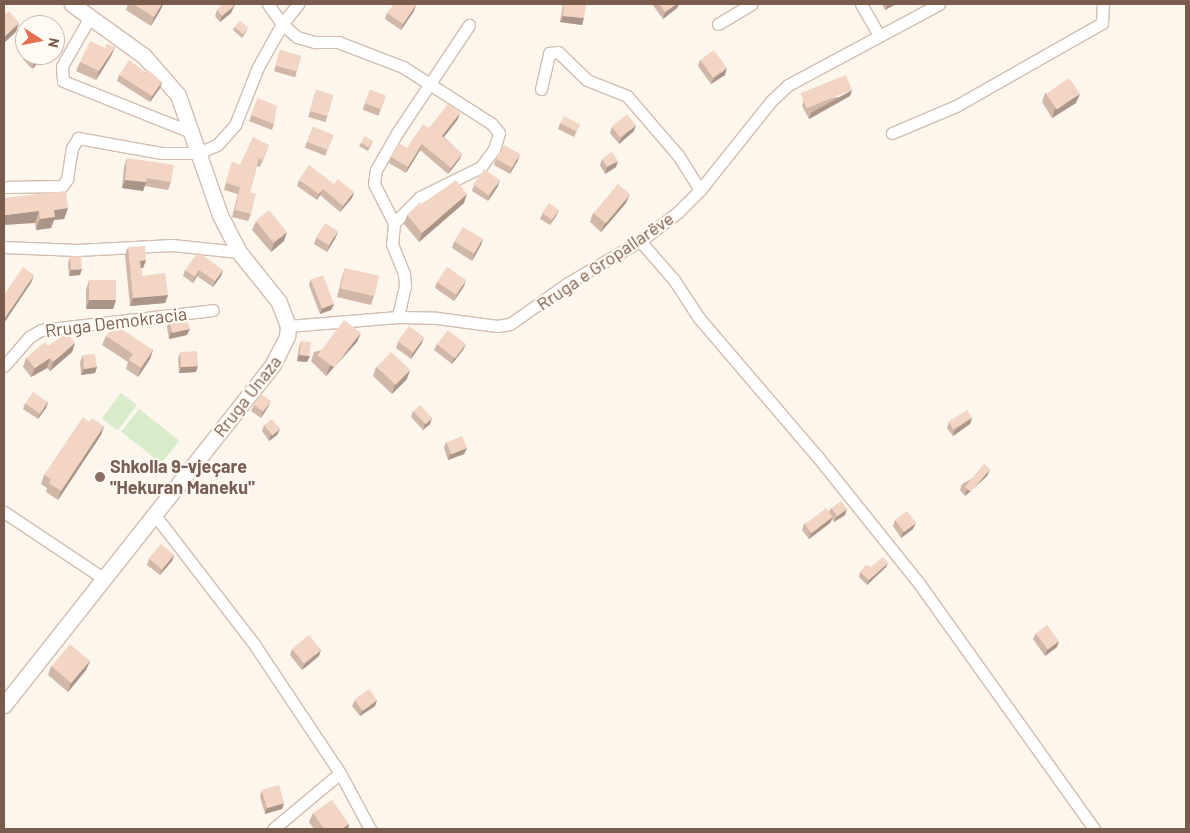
<!DOCTYPE html>
<html>
<head>
<meta charset="utf-8">
<style>
  body { margin:0 }
  #map { position:relative; width:1190px; height:833px; overflow:hidden; background:#fdf6ec; font-family:Barlow,sans-serif }
  div>[style] { position:absolute }
  .green>* { inset:0; background:#d8ecc9; transform-origin:0 0 }
  .roads { filter:drop-shadow(1px 0 #d1beb0) drop-shadow(-1px 0 #d1beb0) drop-shadow(0 1px #d1beb0) drop-shadow(0 -1px #d1beb0) }
  .street>* { height:11px; margin:-5.5px; padding:0 5.5px; transform-origin:5.5px; border-radius:5.5px; background:#fff }
  .secondary>* { height:15px; margin:-7.5px; padding:0 7.5px; transform-origin:7.5px; border-radius:7.5px; background:#fff }
  .wall>* { inset:0; background:#d1b7a8; transform-origin:0 0 }
  .shaded-wall>* { inset:0; background:#aa9588 }
  .building>* { inset:0; background:#f3d5c3; transform-origin:0 0 }
  .dots>* { width:14px; height:14px; translate:-50% -50%; box-sizing:border-box; border:2px solid #fffaf3; border-radius:50% }
  span { translate:-50% -50%; white-space:nowrap; text-align:center; line-height:1.15; -webkit-text-stroke:4.5px #fffaf3; paint-order:stroke }
  .street-label { font-size:18px; color:#7a5c4d }
  .education-label { font-size:18px; color:#785e54; font-weight:700 }
  .left { translate:0 -50%; text-align:left }
  .frame { position:absolute; inset:0; border:5px solid #7a5c4d; pointer-events:none }
  .north { position:absolute; left:15px; top:15px; width:50px; height:50px; box-sizing:border-box; background:#fffaf3; border:1px solid #cabbb1; border-radius:50%; rotate:101deg; font-size:14px; font-weight:700; line-height:20px; text-align:center; color:#7a5c4d }
  .north::after { content:''; display:block; margin:auto; width:18px; height:22px; background:#e76f51; clip-path:polygon(50% 0,100% 100%,50% 72%,0 100%) }
</style>
</head>
<body>
<div id="map">
  <div class="green">
    <i style="left:121px;top:393px;width:20px;height:32px;rotate:37deg"></i>
    <i style="left:139px;top:409px;width:51px;height:29px;rotate:38deg"></i>
  </div>
  <div class="roads">
    <div class="street">
      <i style="left:268px;top:4px;width:24px;rotate:55deg"></i>
      <i style="left:282px;top:24px;width:20px;rotate:41deg"></i>
      <i style="left:297px;top:37px;width:19px;rotate:16deg"></i>
      <i style="left:315px;top:42px;width:23px"></i>
      <i style="left:338px;top:42px;width:70px;rotate:21deg"></i>
      <i style="left:403px;top:67px;width:106px;rotate:32.6deg"></i>
      <i style="left:492px;top:124px;width:11px;rotate:52deg"></i>
      <i style="left:499px;top:133px;width:17px;rotate:107deg"></i>
      <i style="left:494px;top:149px;width:22px;rotate:126deg"></i>
      <i style="left:481px;top:167px;width:68px;rotate:153.8deg"></i>
      <i style="left:420px;top:197px;width:37px;rotate:135deg"></i>
      <i style="left:394px;top:223px;width:21px;rotate:95deg"></i>
      <i style="left:392px;top:244px;width:32px;rotate:68deg"></i>
      <i style="left:404px;top:274px;width:12px;rotate:85deg"></i>
      <i style="left:405px;top:286px;width:32px;rotate:103deg"></i>
      <i style="left:861px;top:4px;width:36px;rotate:60deg"></i>
      <i style="left:90px;top:17px;width:56px;rotate:119.7deg"></i>
      <i style="left:62px;top:66px;width:15px;rotate:86deg"></i>
      <i style="left:63px;top:81px;width:138px;rotate:21.7deg"></i>
      <i style="left:718px;top:24px;width:39px;rotate:-31deg"></i>
      <i style="left:541px;top:89px;width:37px;rotate:-77deg"></i>
      <i style="left:549px;top:53px;width:9px;rotate:-6deg"></i>
      <i style="left:558px;top:52px;width:40px;rotate:44deg"></i>
      <i style="left:587px;top:80px;width:43px;rotate:21.8deg"></i>
      <i style="left:627px;top:96px;width:78px;rotate:49.2deg"></i>
      <i style="left:678px;top:155px;width:41px;rotate:57.8deg"></i>
      <i style="left:892px;top:133px;width:69px;rotate:-22.9deg"></i>
      <i style="left:956px;top:106px;width:168px;rotate:-29.6deg"></i>
      <i style="left:1102px;top:23px;width:19px;rotate:-87deg"></i>
      <i style="left:4px;top:187px;width:58px;rotate:-1deg"></i>
      <i style="left:62px;top:186px;width:9px;rotate:-54deg"></i>
      <i style="left:67px;top:179px;width:31px;rotate:-81deg"></i>
      <i style="left:72px;top:148px;width:12px;rotate:-59deg"></i>
      <i style="left:78px;top:138px;width:84px;rotate:10.2deg"></i>
      <i style="left:161px;top:153px;width:37px"></i>
      <i style="left:198px;top:153px;width:21px;rotate:-23deg"></i>
      <i style="left:217px;top:145px;width:27px;rotate:-48deg"></i>
      <i style="left:235px;top:125px;width:62px;rotate:-68.4deg"></i>
      <i style="left:258px;top:67px;width:49px;rotate:-60.8deg"></i>
      <i style="left:282px;top:24px;width:26px;rotate:-51deg"></i>
      <i style="left:394px;top:223px;width:44px;rotate:-117.1deg"></i>
      <i style="left:374px;top:184px;width:14px;rotate:-82deg"></i>
      <i style="left:376px;top:170px;width:43px;rotate:-60.4deg"></i>
      <i style="left:397px;top:133px;width:130px;rotate:-56.3deg"></i>
      <i style="left:640px;top:241px;width:52px;rotate:48.9deg"></i>
      <i style="left:674px;top:280px;width:45px;rotate:56.7deg"></i>
      <i style="left:699px;top:318px;width:182px;rotate:49.5deg"></i>
      <i style="left:817px;top:456px;width:161px;rotate:51.3deg"></i>
      <i style="left:918px;top:582px;width:303px;rotate:54.5deg"></i>
      <i style="left:4px;top:247px;width:73px;rotate:2.4deg"></i>
      <i style="left:77px;top:250px;width:95px;rotate:-3deg"></i>
      <i style="left:172px;top:245px;width:67px;rotate:6deg"></i>
      <i style="left:288px;top:326px;width:110px;rotate:-4.7deg"></i>
      <i style="left:398px;top:317px;width:39px;rotate:1deg"></i>
      <i style="left:437px;top:318px;width:61px;rotate:7.6deg"></i>
      <i style="left:497px;top:326px;width:13px;rotate:-9deg"></i>
      <i style="left:510px;top:324px;width:71px;rotate:-35.3deg"></i>
      <i style="left:568px;top:283px;width:83px;rotate:-30.3deg"></i>
      <i style="left:640px;top:241px;width:48px;rotate:-37.3deg"></i>
      <i style="left:678px;top:212px;width:31px;rotate:-45deg"></i>
      <i style="left:700px;top:190px;width:114px;rotate:-51.4deg"></i>
      <i style="left:771px;top:101px;width:23px;rotate:-43deg"></i>
      <i style="left:788px;top:85px;width:171px;rotate:-28.2deg"></i>
      <i style="left:4px;top:366px;width:38px;rotate:-49deg"></i>
      <i style="left:29px;top:337px;width:14px;rotate:-30deg"></i>
      <i style="left:41px;top:330px;width:173px;rotate:-6.6deg"></i>
      <i style="left:4px;top:512px;width:119px;rotate:33.7deg"></i>
      <i style="left:154px;top:514px;width:164px;rotate:52.4deg"></i>
      <i style="left:254px;top:644px;width:155px;rotate:56.3deg"></i>
      <i style="left:340px;top:773px;width:64px;rotate:61.8deg"></i>
      <i style="left:273px;top:829px;width:87px;rotate:-39.9deg"></i>
    </div>
    <div class="secondary">
      <i style="left:4px;top:705px;width:432px;rotate:-51.7deg"></i>
      <i style="left:272px;top:366px;width:34px;rotate:-63deg"></i>
      <i style="left:287px;top:336px;width:10px;rotate:-84deg"></i>
      <i style="left:288px;top:326px;width:26px;rotate:-111deg"></i>
      <i style="left:279px;top:302px;width:64px;rotate:-128.7deg"></i>
      <i style="left:239px;top:252px;width:42px;rotate:-117.2deg"></i>
      <i style="left:220px;top:215px;width:127px;rotate:-109.3deg"></i>
      <i style="left:178px;top:95px;width:52px;rotate:-131.1deg"></i>
      <i style="left:144px;top:56px;width:89px;rotate:-144.2deg"></i>
    </div>
  </div>
  <div class="wall">
    <i style="clip-path:polygon(128px 4px,163px 4px,161px 9px,151px 26px,126px 10px)"></i>
    <i style="clip-path:polygon(223px 4px,235px 4px,231px 13px,220px 22px,215px 16px,217px 10px)"></i>
    <i style="clip-path:polygon(563px 4px,586px 4px,582px 25px,560px 22px)"></i>
    <i style="clip-path:polygon(652px 4px,679px 4px,677px 8px,663px 19px)"></i>
    <i style="clip-path:polygon(882px 4px,896px 4px,885px 10px)"></i>
    <i style="clip-path:polygon(416px 5px,414px 11px,401px 30px,385px 19px,387px 13px)"></i>
    <i style="clip-path:polygon(234px 27px,247px 31px,242px 38px,233px 30px)"></i>
    <i style="clip-path:polygon(115px 47px,111px 56px,96px 80px,76px 71px,80px 62px,105px 48px)"></i>
    <i style="left:280px;top:50px;width:22px;height:22px;rotate:16deg"></i>
    <i style="clip-path:polygon(25px 53px,25px 55px,43px 55px,41px 60px,32px 69px,23px 59px)"></i>
    <i style="clip-path:polygon(700px 60px,725px 75px,711px 84px,698px 66px)"></i>
    <i style="clip-path:polygon(145px 72px,162px 82px,160px 88px,150px 102px,117px 81px,119px 75px)"></i>
    <i style="left:316px;top:90px;width:18px;height:28px;rotate:16deg"></i>
    <i style="left:370px;top:90px;width:17px;height:21px;rotate:21deg"></i>
    <i style="clip-path:polygon(1045px 93px,1076px 103px,1052px 118px,1042px 102px)"></i>
    <i style="clip-path:polygon(850px 96px,809px 119px,802px 106px,804px 100px)"></i>
    <i style="clip-path:polygon(258px 98px,274px 124px,272px 130px,249px 121px)"></i>
    <i style="clip-path:polygon(458px 119px,444px 137px,462px 154px,459px 160px,448px 174px,420px 150px,406px 173px,389px 163px,391px 157px,407px 148px,429px 128px)"></i>
    <i style="clip-path:polygon(560px 123px,580px 124px,574px 137px,558px 129px)"></i>
    <i style="left:313px;top:127px;width:22px;height:22px;rotate:22deg"></i>
    <i style="clip-path:polygon(612px 127px,634px 131px,619px 144px,610px 133px)"></i>
    <i style="clip-path:polygon(373px 141px,368px 151px,359px 146px,361px 143px)"></i>
    <i style="clip-path:polygon(269px 145px,260px 167px,257px 166px,250px 192px,251px 214px,248px 221px,232px 217px,238px 194px,224px 190px,232px 162px,240px 165px)"></i>
    <i style="clip-path:polygon(127px 158px,171px 182px,168px 190px,145px 186px,143px 191px,122px 188px,124px 167px)"></i>
    <i style="clip-path:polygon(496px 159px,518px 160px,510px 174px,494px 165px)"></i>
    <i style="clip-path:polygon(602px 159px,616px 167px,605px 174px,600px 165px)"></i>
    <i style="clip-path:polygon(299px 180px,334px 184px,354px 192px,352px 198px,340px 212px,320px 195px,317px 200px,297px 186px)"></i>
    <i style="clip-path:polygon(474px 185px,498px 186px,488px 201px,472px 191px)"></i>
    <i style="clip-path:polygon(4px 198px,68px 208px,64px 219px,54px 220px,51px 228px,36px 230px,35px 223px)"></i>
    <i style="clip-path:polygon(464px 203px,419px 242px,404px 224px,407px 215px,422px 204px)"></i>
    <i style="clip-path:polygon(626px 203px,601px 232px,590px 222px,593px 213px)"></i>
    <i style="clip-path:polygon(559px 210px,556px 216px,550px 225px,540px 219px,543px 213px)"></i>
    <i style="clip-path:polygon(256px 221px,284px 241px,271px 252px,252px 230px)"></i>
    <i style="clip-path:polygon(336px 237px,327px 252px,314px 244px,316px 238px)"></i>
    <i style="clip-path:polygon(483px 239px,481px 245px,472px 261px,452px 248px,454px 242px)"></i>
    <i style="clip-path:polygon(128px 247px,146px 260px,143px 268px,141px 268px,142px 276px,168px 295px,165px 303px,130px 306px,125px 255px)"></i>
    <i style="clip-path:polygon(70px 257px,80px 275px,69px 276px,68px 263px)"></i>
    <i style="clip-path:polygon(345px 268px,374px 296px,371px 305px,337px 297px,342px 277px)"></i>
    <i style="clip-path:polygon(185px 270px,223px 270px,221px 276px,213px 287px,197px 276px,193px 283px,183px 276px)"></i>
    <i style="clip-path:polygon(311px 279px,334px 304px,331px 310px,320px 314px,309px 285px)"></i>
    <i style="clip-path:polygon(89px 280px,116px 300px,113px 309px,86px 309px,86px 290px)"></i>
    <i style="clip-path:polygon(437px 282px,464px 286px,454px 301px,435px 288px)"></i>
    <i style="clip-path:polygon(169px 321px,187px 335px,169px 339px,167px 327px)"></i>
    <i style="clip-path:polygon(106px 336px,153px 350px,150px 359px,138px 377px,126px 369px,128px 362px,102px 345px)"></i>
    <i style="clip-path:polygon(301px 341px,307px 362px,297px 361px,299px 347px)"></i>
    <i style="clip-path:polygon(357px 342px,326px 376px,311px 361px,314px 352px)"></i>
    <i style="clip-path:polygon(398px 342px,422px 343px,411px 359px,396px 348px)"></i>
    <i style="clip-path:polygon(75px 343px,72px 352px,50px 371px,47px 368px,31px 377px,23px 367px,26px 358px,48px 346px)"></i>
    <i style="clip-path:polygon(437px 344px,466px 344px,463px 350px,452px 364px,434px 350px)"></i>
    <i style="clip-path:polygon(180px 353px,196px 372px,179px 373px,178px 359px)"></i>
    <i style="clip-path:polygon(83px 355px,97px 367px,95px 373px,81px 375px,80px 362px)"></i>
    <i style="clip-path:polygon(376px 367px,407px 379px,392px 394px,373px 376px)"></i>
    <i style="clip-path:polygon(48px 402px,46px 408px,38px 419px,23px 409px,25px 403px)"></i>
    <i style="clip-path:polygon(254px 405px,268px 407px,261px 418px,251px 411px)"></i>
    <i style="clip-path:polygon(413px 411px,432px 418px,430px 424px,423px 430px,411px 417px)"></i>
    <i style="clip-path:polygon(972px 418px,970px 424px,953px 436px,947px 428px,949px 422px)"></i>
    <i style="clip-path:polygon(89px 422px,104px 426px,101px 435px,58px 500px,46px 492px,47px 488px,41px 484px,44px 475px)"></i>
    <i style="clip-path:polygon(264px 425px,280px 429px,277px 435px,269px 441px,262px 431px)"></i>
    <i style="clip-path:polygon(446px 442px,467px 448px,464px 454px,448px 460px,444px 448px)"></i>
    <i style="clip-path:polygon(990px 469px,987px 476px,965px 496px,960px 490px,962px 484px)"></i>
    <i style="clip-path:polygon(831px 508px,845px 515px,834px 522px,832px 519px,830px 523px,809px 539px,802px 530px,804px 524px,829px 512px)"></i>
    <i style="clip-path:polygon(895px 520px,913px 529px,901px 538px,893px 526px)"></i>
    <i style="clip-path:polygon(174px 555px,172px 561px,160px 575px,147px 565px,149px 559px)"></i>
    <i style="clip-path:polygon(871px 567px,886px 567px,867px 585px,859px 577px,860px 572px)"></i>
    <i style="clip-path:polygon(1036px 633px,1057px 647px,1045px 656px,1033px 639px)"></i>
    <i style="clip-path:polygon(292px 649px,319px 656px,302px 670px,290px 655px)"></i>
    <i style="clip-path:polygon(90px 661px,86px 670px,68px 692px,48px 675px,51px 666px)"></i>
    <i style="clip-path:polygon(355px 700px,377px 700px,375px 706px,360px 716px,352px 706px)"></i>
    <i style="clip-path:polygon(262px 790px,284px 803px,282px 809px,265px 814px,260px 796px)"></i>
    <i style="clip-path:polygon(313px 813px,349px 824px,348px 829px,314px 829px,309px 822px)"></i>
  </div>
  <div class="shaded-wall">
    <i style="clip-path:polygon(162px 4px,163px 4px,161px 9px,151px 26px,154px 17px)"></i>
    <i style="clip-path:polygon(234px 4px,235px 4px,231px 13px,220px 22px,222px 16px)"></i>
    <i style="clip-path:polygon(677px 4px,679px 4px,677px 8px,663px 19px,665px 12px)"></i>
    <i style="clip-path:polygon(888px 4px,896px 4px,885px 10px)"></i>
    <i style="clip-path:polygon(416px 5px,414px 11px,401px 30px,403px 24px)"></i>
    <i style="clip-path:polygon(563px 16px,584px 18px,582px 25px,560px 22px)"></i>
    <i style="clip-path:polygon(19px 23px,16px 32px,4px 43px,4px 37px)"></i>
    <i style="clip-path:polygon(115px 47px,111px 56px,96px 80px,99px 71px)"></i>
    <i style="clip-path:polygon(43px 55px,41px 60px,32px 69px,34px 63px)"></i>
    <i style="clip-path:polygon(727px 68px,725px 75px,711px 84px,714px 78px)"></i>
    <i style="clip-path:polygon(162px 82px,160px 88px,150px 102px,152px 96px)"></i>
    <i style="clip-path:polygon(852px 90px,850px 96px,809px 119px,811px 113px)"></i>
    <i style="clip-path:polygon(1080px 94px,1076px 103px,1052px 118px,1055px 109px)"></i>
    <i style="clip-path:polygon(460px 113px,458px 119px,440px 142px,442px 136px)"></i>
    <i style="clip-path:polygon(636px 125px,634px 131px,619px 144px,621px 138px)"></i>
    <i style="clip-path:polygon(422px 144px,420px 150px,406px 173px,408px 167px)"></i>
    <i style="clip-path:polygon(462px 154px,459px 160px,448px 174px,451px 168px)"></i>
    <i style="clip-path:polygon(520px 154px,518px 160px,510px 174px,512px 168px)"></i>
    <i style="clip-path:polygon(618px 161px,616px 167px,605px 174px,607px 167px)"></i>
    <i style="clip-path:polygon(125px 180px,146px 182px,143px 191px,122px 188px)"></i>
    <i style="clip-path:polygon(500px 180px,498px 186px,488px 201px,490px 195px)"></i>
    <i style="clip-path:polygon(323px 189px,320px 195px,317px 200px,319px 194px)"></i>
    <i style="clip-path:polygon(354px 192px,352px 198px,340px 212px,343px 206px)"></i>
    <i style="clip-path:polygon(467px 194px,464px 203px,419px 242px,422px 233px)"></i>
    <i style="clip-path:polygon(630px 194px,626px 203px,601px 232px,605px 223px)"></i>
    <i style="clip-path:polygon(68px 208px,64px 219px,54px 220px,51px 228px,36px 230px,40px 219px,54px 210px)"></i>
    <i style="clip-path:polygon(559px 210px,556px 216px,550px 225px,553px 219px)"></i>
    <i style="clip-path:polygon(39px 211px,35px 223px,4px 225px,4px 215px)"></i>
    <i style="clip-path:polygon(338px 231px,336px 237px,327px 252px,329px 246px)"></i>
    <i style="clip-path:polygon(287px 232px,284px 241px,271px 252px,274px 243px)"></i>
    <i style="clip-path:polygon(483px 239px,481px 245px,472px 261px,474px 255px)"></i>
    <i style="clip-path:polygon(146px 260px,143px 268px,137px 269px,140px 261px)"></i>
    <i style="clip-path:polygon(82px 269px,80px 275px,69px 276px,71px 270px)"></i>
    <i style="clip-path:polygon(199px 270px,197px 276px,193px 283px,195px 277px)"></i>
    <i style="clip-path:polygon(223px 270px,221px 276px,213px 287px,215px 281px)"></i>
    <i style="clip-path:polygon(34px 275px,31px 283px,4px 323px,4px 319px)"></i>
    <i style="clip-path:polygon(466px 280px,464px 286px,454px 301px,457px 295px)"></i>
    <i style="clip-path:polygon(168px 295px,165px 303px,130px 306px,133px 298px)"></i>
    <i style="clip-path:polygon(89px 300px,116px 300px,113px 309px,86px 309px)"></i>
    <i style="clip-path:polygon(334px 304px,331px 310px,320px 314px,322px 308px)"></i>
    <i style="clip-path:polygon(190px 329px,187px 335px,169px 339px,171px 332px)"></i>
    <i style="clip-path:polygon(361px 333px,357px 342px,326px 376px,329px 367px)"></i>
    <i style="clip-path:polygon(424px 337px,422px 343px,411px 359px,413px 353px)"></i>
    <i style="clip-path:polygon(75px 343px,72px 352px,50px 371px,53px 362px)"></i>
    <i style="clip-path:polygon(466px 344px,463px 350px,452px 364px,454px 358px)"></i>
    <i style="clip-path:polygon(153px 350px,150px 359px,138px 377px,141px 368px)"></i>
    <i style="clip-path:polygon(299px 355px,310px 356px,307px 362px,297px 361px)"></i>
    <i style="clip-path:polygon(50px 358px,47px 368px,31px 377px,35px 368px)"></i>
    <i style="clip-path:polygon(198px 366px,196px 372px,179px 373px,181px 367px)"></i>
    <i style="clip-path:polygon(97px 367px,95px 373px,81px 375px,84px 369px)"></i>
    <i style="clip-path:polygon(410px 370px,407px 379px,392px 394px,395px 385px)"></i>
    <i style="clip-path:polygon(271px 401px,268px 407px,261px 418px,263px 412px)"></i>
    <i style="clip-path:polygon(48px 402px,46px 408px,38px 419px,40px 413px)"></i>
    <i style="clip-path:polygon(432px 418px,430px 424px,423px 430px,425px 424px)"></i>
    <i style="clip-path:polygon(972px 418px,970px 424px,953px 436px,955px 430px)"></i>
    <i style="clip-path:polygon(104px 426px,101px 435px,58px 500px,61px 491px)"></i>
    <i style="clip-path:polygon(280px 429px,277px 435px,269px 441px,271px 435px)"></i>
    <i style="clip-path:polygon(467px 448px,464px 454px,448px 460px,450px 454px)"></i>
    <i style="clip-path:polygon(990px 469px,987px 476px,965px 496px,967px 490px)"></i>
    <i style="clip-path:polygon(847px 509px,845px 515px,834px 522px,837px 516px)"></i>
    <i style="clip-path:polygon(833px 517px,830px 523px,809px 539px,811px 533px)"></i>
    <i style="clip-path:polygon(916px 523px,913px 529px,901px 538px,903px 532px)"></i>
    <i style="clip-path:polygon(174px 555px,172px 561px,160px 575px,163px 569px)"></i>
    <i style="clip-path:polygon(888px 563px,886px 567px,867px 585px,869px 580px)"></i>
    <i style="clip-path:polygon(1059px 641px,1057px 647px,1045px 656px,1047px 650px)"></i>
    <i style="clip-path:polygon(321px 650px,319px 656px,302px 670px,305px 664px)"></i>
    <i style="clip-path:polygon(90px 661px,86px 670px,68px 692px,71px 683px)"></i>
    <i style="clip-path:polygon(377px 700px,375px 706px,360px 716px,362px 710px)"></i>
    <i style="clip-path:polygon(284px 803px,282px 809px,265px 814px,267px 808px)"></i>
    <i style="clip-path:polygon(349px 824px,348px 829px,342px 829px)"></i>
  </div>
  <div class="building">
    <i style="clip-path:polygon(133px 4px,162px 4px,154px 17px)"></i>
    <i style="clip-path:polygon(223px 4px,234px 4px,233px 7px,222px 16px,217px 10px)"></i>
    <i style="clip-path:polygon(394px 4px,414px 4px,416px 5px,403px 24px,387px 13px)"></i>
    <i style="clip-path:polygon(564px 4px,586px 4px,584px 18px,563px 16px)"></i>
    <i style="clip-path:polygon(659px 4px,677px 4px,665px 12px)"></i>
    <i style="clip-path:polygon(9px 11px,19px 23px,4px 37px,4px 15px)"></i>
    <i style="clip-path:polygon(240px 21px,249px 28px,243px 34px,234px 27px)"></i>
    <i style="clip-path:polygon(90px 41px,105px 48px,107px 44px,115px 47px,99px 71px,80px 62px)"></i>
    <i style="left:280px;top:50px;width:22px;height:16px;rotate:16deg"></i>
    <i style="left:714px;top:50px;width:22px;height:17px;rotate:54deg"></i>
    <i style="clip-path:polygon(26px 55px,43px 55px,34px 63px)"></i>
    <i style="clip-path:polygon(129px 60px,145px 72px,147px 69px,162px 82px,152px 96px,119px 75px)"></i>
    <i style="left:846px;top:75px;width:16px;height:49px;rotate:68deg"></i>
    <i style="left:1069px;top:78px;width:19px;height:28px;rotate:55deg"></i>
    <i style="left:316px;top:90px;width:18px;height:22px;rotate:16deg"></i>
    <i style="left:370px;top:90px;width:17px;height:14px;rotate:21deg"></i>
    <i style="clip-path:polygon(258px 98px,277px 106px,274px 124px,251px 115px)"></i>
    <i style="clip-path:polygon(448px 104px,460px 113px,442px 136px,462px 154px,451px 168px,422px 144px,408px 167px,391px 157px,399px 143px,407px 148px,423px 124px,429px 128px)"></i>
    <i style="left:627px;top:114px;width:14px;height:20px;rotate:51deg"></i>
    <i style="left:564px;top:116px;width:18px;height:8px;rotate:27deg"></i>
    <i style="left:313px;top:127px;width:22px;height:16px;rotate:22deg"></i>
    <i style="left:365px;top:136px;width:9px;height:8px;rotate:32deg"></i>
    <i style="clip-path:polygon(253px 137px,269px 145px,262px 160px,259px 158px,250px 192px,256px 194px,251px 214px,235px 210px,240px 187px,226px 183px,232px 162px,240px 165px)"></i>
    <i style="left:504px;top:145px;width:18px;height:16px;rotate:29deg"></i>
    <i style="clip-path:polygon(612px 152px,618px 161px,607px 167px,602px 159px)"></i>
    <i style="clip-path:polygon(127px 158px,174px 165px,171px 182px,147px 178px,146px 182px,125px 180px)"></i>
    <i style="clip-path:polygon(309px 165px,334px 184px,338px 179px,354px 192px,343px 206px,323px 189px,319px 194px,299px 180px)"></i>
    <i style="left:484px;top:169px;width:19px;height:19px;rotate:35deg"></i>
    <i style="clip-path:polygon(456px 180px,467px 194px,422px 233px,407px 215px,420px 202px,422px 204px)"></i>
    <i style="left:618px;top:184px;width:16px;height:38px;rotate:40deg"></i>
    <i style="clip-path:polygon(66px 191px,68px 208px,54px 210px,55px 217px,40px 219px,39px 211px,4px 215px,4px 198px)"></i>
    <i style="left:549px;top:203px;width:12px;height:12px;rotate:35deg"></i>
    <i style="left:269px;top:210px;width:28px;height:17px;rotate:51deg"></i>
    <i style="left:325px;top:223px;width:15px;height:17px;rotate:32deg"></i>
    <i style="left:463px;top:227px;width:23px;height:17px;rotate:31deg"></i>
    <i style="clip-path:polygon(145px 246px,146px 260px,140px 261px,142px 276px,165px 273px,168px 295px,133px 298px,128px 247px)"></i>
    <i style="clip-path:polygon(198px 252px,223px 270px,215px 281px,199px 270px,195px 277px,185px 270px)"></i>
    <i style="left:81px;top:256px;width:13px;height:11px;rotate:86deg"></i>
    <i style="clip-path:polygon(23px 267px,34px 275px,4px 319px,4px 295px)"></i>
    <i style="left:447px;top:267px;width:23px;height:18px;rotate:34deg"></i>
    <i style="left:345px;top:268px;width:35px;height:21px;rotate:13deg"></i>
    <i style="left:323px;top:275px;width:31px;height:13px;rotate:69deg"></i>
    <i style="left:89px;top:280px;width:27px;height:20px"></i>
    <i style="left:187px;top:317px;width:12px;height:18px;rotate:76deg"></i>
    <i style="left:344px;top:320px;width:21px;height:44px;rotate:37deg"></i>
    <i style="clip-path:polygon(114px 324px,153px 350px,141px 368px,129px 360px,133px 354px,106px 336px)"></i>
    <i style="left:409px;top:326px;width:19px;height:19px;rotate:36deg"></i>
    <i style="left:448px;top:330px;width:23px;height:18px;rotate:38deg"></i>
    <i style="clip-path:polygon(67px 333px,75px 343px,53px 362px,50px 358px,35px 368px,26px 358px,45px 342px,48px 346px)"></i>
    <i style="left:301px;top:341px;width:10px;height:14px;rotate:6deg"></i>
    <i style="left:197px;top:351px;width:15px;height:17px;rotate:86deg"></i>
    <i style="left:391px;top:352px;width:26px;height:21px;rotate:43deg"></i>
    <i style="clip-path:polygon(95px 354px,97px 367px,84px 369px,83px 355px)"></i>
    <i style="left:33px;top:392px;width:18px;height:14px;rotate:34deg"></i>
    <i style="left:261px;top:394px;width:12px;height:13px;rotate:35deg"></i>
    <i style="left:420px;top:405px;width:18px;height:9px;rotate:47deg"></i>
    <i style="left:967px;top:410px;width:9px;height:22px;rotate:58deg"></i>
    <i style="clip-path:polygon(83px 417px,89px 422px,92px 418px,104px 426px,61px 491px,49px 483px,51px 479px,44px 475px)"></i>
    <i style="left:272px;top:419px;width:13px;height:10px;rotate:51deg"></i>
    <i style="left:462px;top:436px;width:13px;height:17px;rotate:67deg"></i>
    <i style="left:984px;top:464px;width:8px;height:30px;rotate:40deg"></i>
    <i style="left:841px;top:501px;width:10px;height:12px;rotate:53deg"></i>
    <i style="left:826px;top:508px;width:11px;height:27px;rotate:52deg"></i>
    <i style="left:907px;top:511px;width:15px;height:15px;rotate:53deg"></i>
    <i style="left:161px;top:544px;width:17px;height:19px;rotate:40deg"></i>
    <i style="clip-path:polygon(883px 557px,888px 563px,869px 580px,860px 572px,866px 565px,871px 567px)"></i>
    <i style="left:1047px;top:625px;width:20px;height:14px;rotate:53deg"></i>
    <i style="left:309px;top:635px;width:19px;height:22px;rotate:51deg"></i>
    <i style="left:70px;top:644px;width:26px;height:29px;rotate:40deg"></i>
    <i style="left:369px;top:689px;width:14px;height:18px;rotate:54deg"></i>
    <i style="left:279px;top:785px;width:19px;height:18px;rotate:74deg"></i>
    <i style="clip-path:polygon(332px 800px,349px 824px,342px 829px,324px 829px,313px 813px)"></i>
  </div>
  <div class="dots">
    <i style="left:100px;top:477px;background:#8d6e63"></i>
  </div>
  <div class="street-label">
    <span style="left:605px;top:261px;rotate:-34deg">Rruga e Gropallarëve</span>
    <span style="left:116px;top:322px;rotate:-7deg">Rruga Demokracia</span>
    <span style="left:247px;top:396px;rotate:-52deg">Rruga Unaza</span>
  </div>
  <div class="education-label">
    <span class="left" style="left:110px;top:477px">Shkolla 9-vjeçare<br>"Hekuran Maneku"</span>
  </div>
  <div class="frame"></div>
  <div class="north">N</div>
</div>
</body>
</html>
